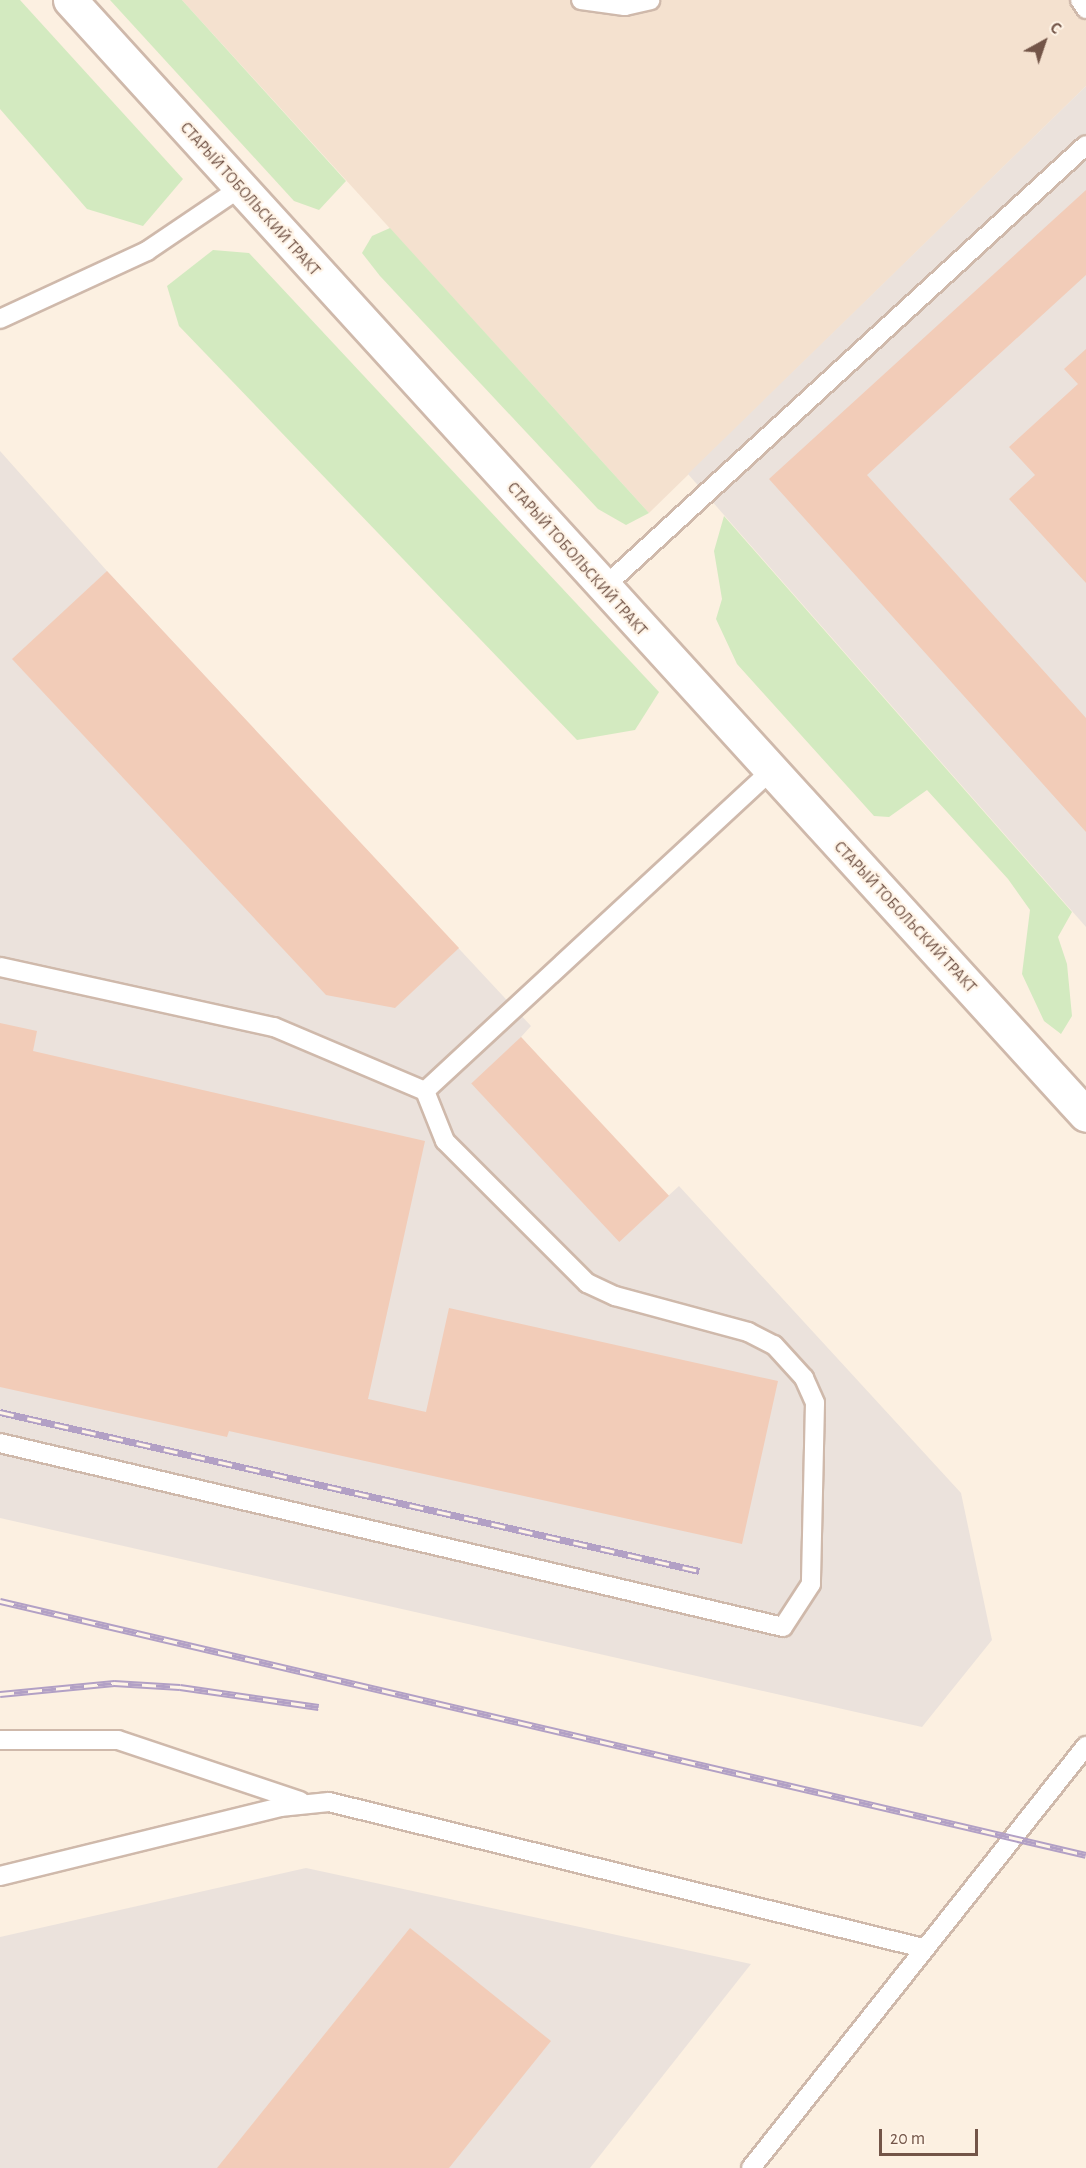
<!DOCTYPE html>
<meta charset="utf-8">
<style>
body{margin:0}
#map{position:relative;width:1086px;height:2168px;overflow:hidden;background:#fcf0e1;font-family:"Alegreya Sans",sans-serif}
div>[style]{position:absolute}
.residential>*{inset:0;background:#f4e1cf}
.industrial>*{inset:0;background:#ebe2dc}
.green>*{inset:0;background:#d3eac0}
.building>*{inset:0;background:#f2ccb8;transform-origin:0 0}
.roads{filter:drop-shadow(2px 0 #cfb9ab) drop-shadow(-2px 0 #cfb9ab) drop-shadow(0 2px #cfb9ab) drop-shadow(0 -2px #cfb9ab)}
.service>*{height:18px;margin:-9px;padding:0 9px;transform-origin:9px;border-radius:9px;background:#fff}
.tertiary>*{height:33px;margin:-16.5px;padding:0 16.5px;transform-origin:16.5px;border-radius:16.5px;background:#fff}
.rail>*{height:7px;margin-top:-3.5px;transform-origin:0;background:repeating-linear-gradient(90deg,#fff4e7 0 14px,#b2a0c5 0 28px);box-sizing:border-box;border-block:2px solid #b2a0c5}
span{translate:-50% -50%;white-space:nowrap;text-align:center;line-height:1.15;-webkit-text-stroke:4.5px #fff4e7;paint-order:stroke}
.street-label{font-size:16px;color:#735548}
.north{position:absolute;left:1014px;top:12px;width:60px;height:60px;-webkit-text-stroke:4px #fff4e7;paint-order:stroke;rotate:40deg;font-size:16px;font-weight:700;line-height:24px;text-align:center;color:#735548}
.north::after{content:'';display:block;margin:auto;width:21px;height:27px;background:#735548;clip-path:polygon(50% 0,100% 100%,50% 72%,0 100%)}
.scale{position:absolute;left:879px;top:2129px;width:99px;height:27px;box-sizing:border-box;border:3px solid #735548;border-top:0;padding-left:8px;font-size:18px;line-height:21px;white-space:nowrap;color:#735548;-webkit-text-stroke:4px #fff4e7;paint-order:stroke}
</style>
<div id="map">
<div class="residential">
<i style="clip-path:polygon(182px 0,1086px 0,1086px 86px,649px 513px)"></i>
</div>
<div class="industrial">
<i style="clip-path:polygon(1086px 86px,1086px 927px,688px 474px)"></i>
<i style="clip-path:polygon(0 451px,107px 571px,531px 1026px,521px 1037px,667px 1197px,679px 1186px,961px 1493px,992px 1640px,922px 1727px,0 1518px)"></i>
<i style="clip-path:polygon(306px 1868px,751px 1964px,590px 2168px,0 2168px,0 1937px)"></i>
</div>
<div class="green">
<i style="clip-path:polygon(0 0,20px 0,183px 179px,143px 226px,87px 209px,0 109px)"></i>
<i style="clip-path:polygon(110px 0,182px 0,346px 181px,319px 210px,294px 201px)"></i>
<i style="clip-path:polygon(390px 228px,649px 513px,626px 525px,598px 509px,380px 276px,362px 253px,372px 236px)"></i>
<i style="clip-path:polygon(213px 250px,249px 253px,659px 692px,635px 730px,577px 740px,179px 326px,167px 286px)"></i>
<i style="clip-path:polygon(724px 516px,1072px 912px,1058px 937px,1067px 964px,1072px 1016px,1061px 1034px,1044px 1021px,1022px 974px,1030px 910px,1008px 879px,927px 790px,889px 817px,874px 816px,737px 664px,716px 619px,722px 599px,714px 551px)"></i>
</div>
<div class="building">
<i style="clip-path:polygon(1086px 190px,1086px 275px,867px 475px,1086px 718px,1086px 832px,769px 479px)"></i>
<i style="clip-path:polygon(1086px 349px,1086px 583px,1009px 499px,1035px 475px,1009px 447px,1078px 384px,1064px 369px)"></i>
<i style="clip-path:polygon(107px 571px,459px 948px,395px 1008px,326px 995px,12px 659px)"></i>
<i style="clip-path:polygon(0 1023px,37px 1031px,33px 1051px,425px 1141px,368px 1399px,426px 1412px,449px 1308px,778px 1381px,742px 1544px,229px 1431px,227px 1437px,0 1387px)"></i>
<i style="left:521px;top:1037px;width:217px;height:68px;rotate:47deg"></i>
<i style="clip-path:polygon(410px 1928px,551px 2041px,449px 2168px,217px 2168px)"></i>
</div>
<div class="roads">
<div class="service">
<i style="left:581px;top:0;width:44px;rotate:7.8deg"></i>
<i style="left:625px;top:6px;width:26px;rotate:-13deg"></i>
<i style="left:1080px;top:0;width:11px;rotate:56deg"></i>
<i style="left:0;top:319px;width:162px;rotate:-24.8deg"></i>
<i style="left:147px;top:251px;width:112px;rotate:-34.1deg"></i>
<i style="left:603px;top:588px;width:655px;rotate:-42.53deg"></i>
<i style="left:0;top:967px;width:280px;rotate:12.4deg"></i>
<i style="left:274px;top:1027px;width:164px;rotate:23deg"></i>
<i style="left:425px;top:1091px;width:54px;rotate:68.2deg"></i>
<i style="left:445px;top:1141px;width:201px;rotate:45deg"></i>
<i style="left:587px;top:1283px;width:31px;rotate:25deg"></i>
<i style="left:615px;top:1296px;width:138px;rotate:15.1deg"></i>
<i style="left:748px;top:1332px;width:29px;rotate:27deg"></i>
<i style="left:774px;top:1345px;width:45px;rotate:47.7deg"></i>
<i style="left:804px;top:1378px;width:27px;rotate:66deg"></i>
<i style="left:815px;top:1403px;width:181px;rotate:91.3deg"></i>
<i style="left:811px;top:1584px;width:51px;rotate:123.1deg"></i>
<i style="left:783px;top:1627px;width:804px;rotate:-166.78deg"></i>
<i style="left:425px;top:1091px;width:471px;rotate:-42.8deg"></i>
<i style="left:0;top:1740px;width:118px"></i>
<i style="left:118px;top:1740px;width:192px;rotate:18.5deg"></i>
<i style="left:0;top:1876px;width:288px;rotate:-13.8deg"></i>
<i style="left:280px;top:1807px;width:49px;rotate:-5.8deg"></i>
<i style="left:329px;top:1802px;width:612px;rotate:13.81deg"></i>
<i style="left:751px;top:2168px;width:539px;rotate:-51.56deg"></i>
</div>
<div class="tertiary">
<i style="left:70px;top:0;width:1508px;rotate:47.66deg"></i>
</div>
</div>
<div class="rail">
<i style="left:0;top:1412px;width:717px;rotate:12.81deg"></i>
<i style="left:0;top:1601px;width:1115px;rotate:13.16deg"></i>
<i style="left:0;top:1694px;width:115px;rotate:-5.5deg"></i>
<i style="left:114px;top:1683px;width:66px;rotate:3.5deg"></i>
<i style="left:180px;top:1687px;width:140px;rotate:8.2deg"></i>
</div>
<div class="street-label">
<span style="left:250px;top:199px;rotate:48deg">СТАРЫЙ ТОБОЛЬСКИЙ ТРАКТ</span>
<span style="left:577px;top:559px;rotate:48deg">СТАРЫЙ ТОБОЛЬСКИЙ ТРАКТ</span>
<span style="left:905px;top:917px;rotate:47deg">СТАРЫЙ ТОБОЛЬСКИЙ ТРАКТ</span>
</div>
<div class="north">С</div>
<div class="scale">20 m</div>
</div>
